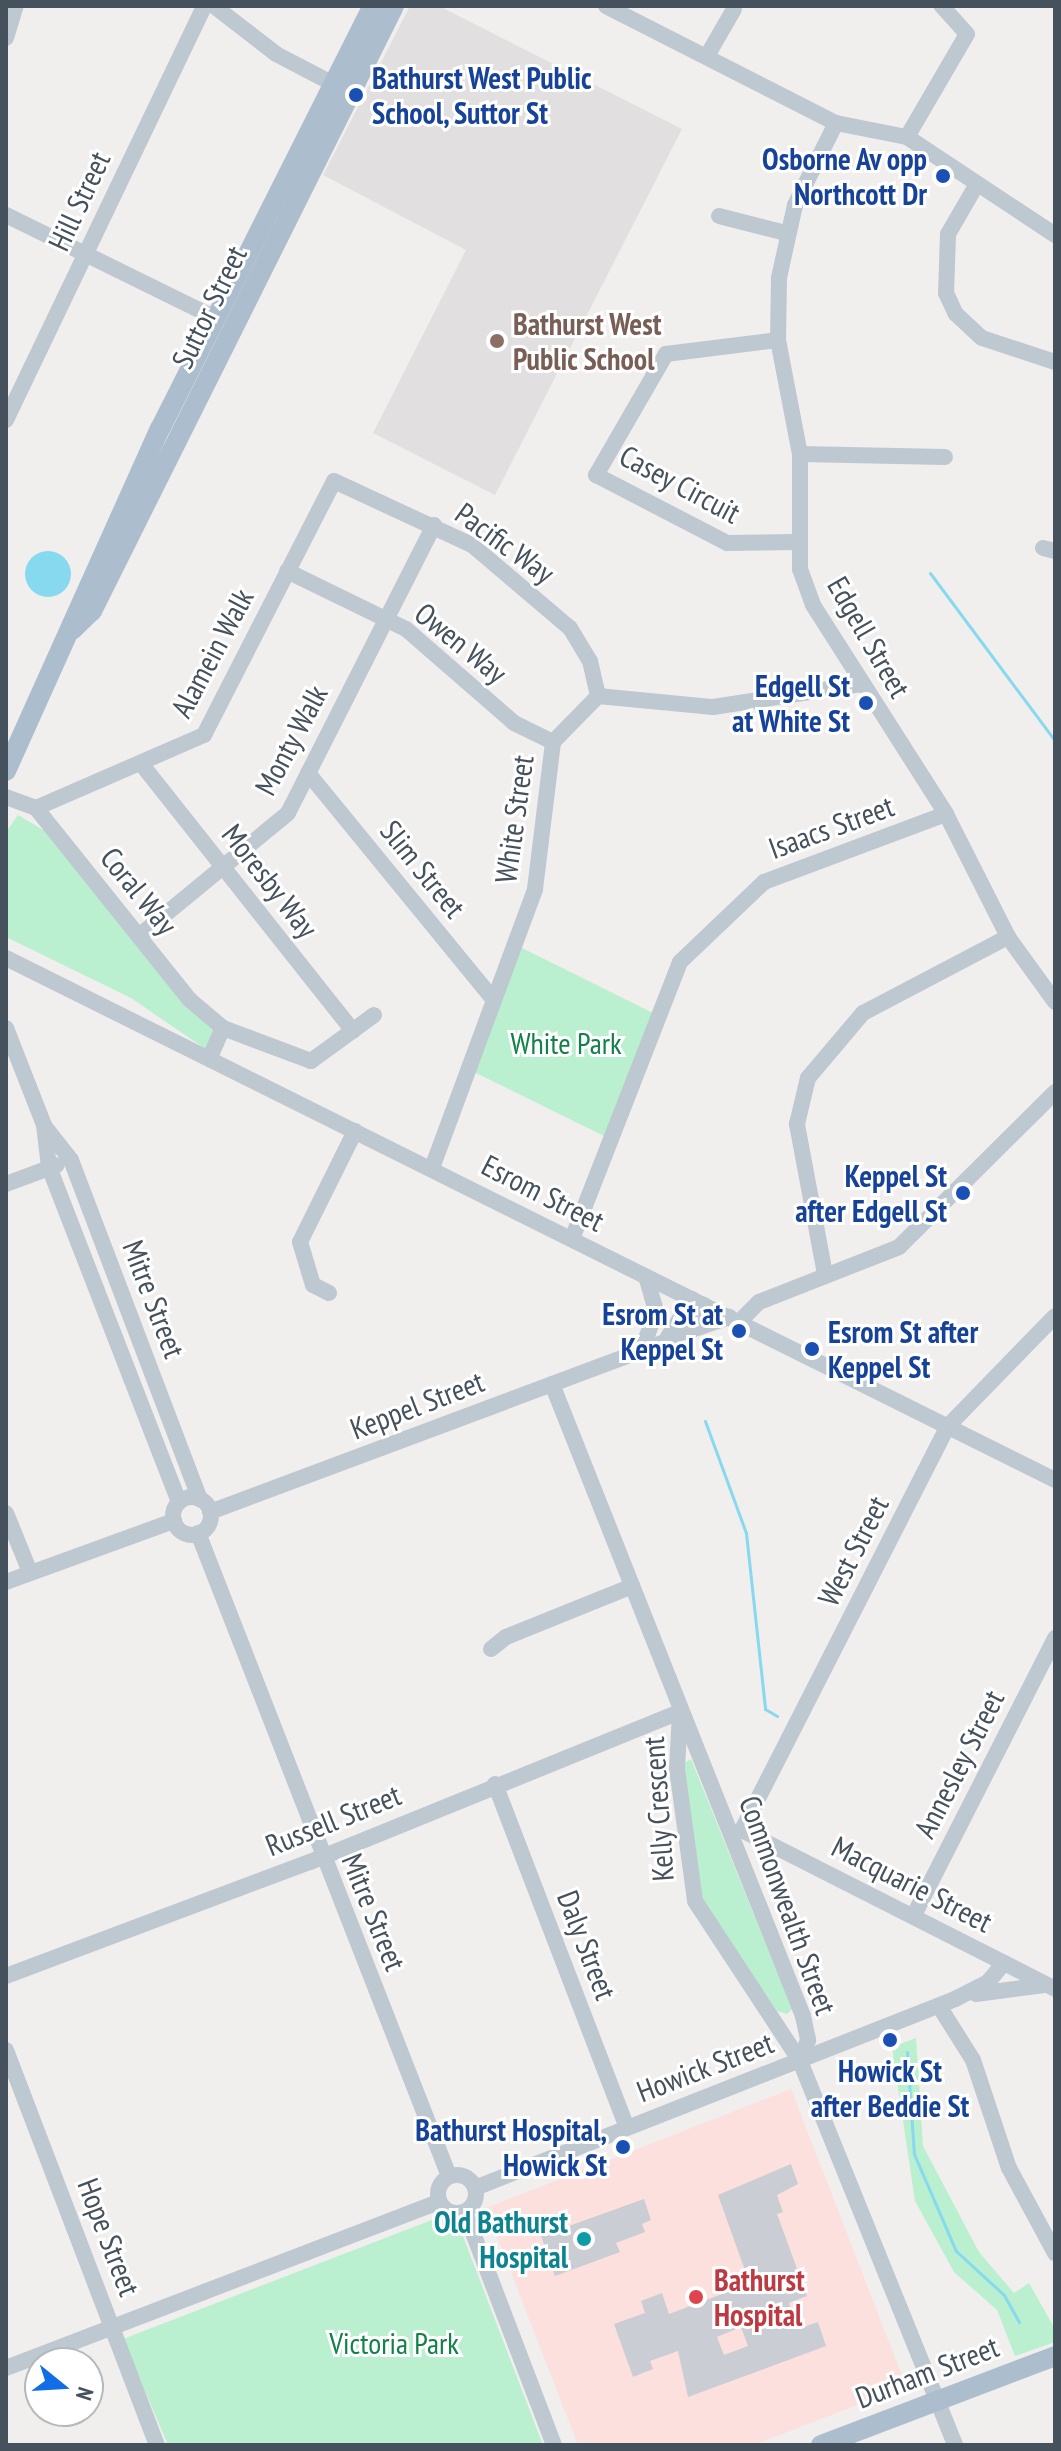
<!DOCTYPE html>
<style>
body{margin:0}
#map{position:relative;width:1061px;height:2451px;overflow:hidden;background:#f1eeee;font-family:"PT Sans Narrow",sans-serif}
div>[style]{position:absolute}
.education>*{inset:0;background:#e2dfe0}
.medical>*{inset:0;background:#fce0dd}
.green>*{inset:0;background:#baf0cf}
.water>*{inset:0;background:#86d9ef}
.round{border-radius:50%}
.stream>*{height:3px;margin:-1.5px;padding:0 1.5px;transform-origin:1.5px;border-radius:1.5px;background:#86d9ef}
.building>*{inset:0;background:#cacdd3}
.minor>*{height:16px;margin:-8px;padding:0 8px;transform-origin:8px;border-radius:8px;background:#bec8d1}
.minor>.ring{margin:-8px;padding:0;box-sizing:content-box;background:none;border:16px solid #bec8d1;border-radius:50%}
.major>*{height:20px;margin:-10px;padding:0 10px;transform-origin:10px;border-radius:10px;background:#acbdce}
.dots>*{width:22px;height:22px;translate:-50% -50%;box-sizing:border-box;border:4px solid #fff;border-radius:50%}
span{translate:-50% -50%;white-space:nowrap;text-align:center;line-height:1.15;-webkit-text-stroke:6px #fff;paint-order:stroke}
.transit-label{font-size:30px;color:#164399;font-weight:700}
.left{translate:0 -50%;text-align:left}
.right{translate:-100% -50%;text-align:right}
.street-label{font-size:30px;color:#45515c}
.education-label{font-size:30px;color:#785e54;font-weight:700}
.park-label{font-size:30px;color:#13814a}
.culture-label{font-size:30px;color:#0d838f;font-weight:700}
.health-label{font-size:30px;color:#be3a42;font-weight:700}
.frame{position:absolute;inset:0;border:8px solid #45515c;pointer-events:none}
.north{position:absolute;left:24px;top:2347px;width:80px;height:80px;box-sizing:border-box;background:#fff;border:2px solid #b5b9be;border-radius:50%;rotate:108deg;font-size:22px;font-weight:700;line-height:32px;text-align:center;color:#45515c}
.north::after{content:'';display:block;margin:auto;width:28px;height:36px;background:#126ee7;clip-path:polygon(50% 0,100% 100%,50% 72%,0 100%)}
</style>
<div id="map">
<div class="education">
<i style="clip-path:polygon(410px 6px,439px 6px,682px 129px,495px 495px,373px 433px,466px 250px,323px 175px)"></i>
</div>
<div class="medical">
<i style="clip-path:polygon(791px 2089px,906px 2386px,754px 2445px,578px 2445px,486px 2208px)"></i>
</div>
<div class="green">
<i style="clip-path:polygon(18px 815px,45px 831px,219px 1025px,207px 1050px,131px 998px,6px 937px,6px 832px)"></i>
<i style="clip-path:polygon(520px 947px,655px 1014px,606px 1137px,474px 1072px)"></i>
<i style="clip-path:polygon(691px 1759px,792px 2009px,787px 2014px,777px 2011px,700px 1901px,683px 1764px)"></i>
<i style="clip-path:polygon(916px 2038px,923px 2146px,979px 2252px,1014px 2293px,1029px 2283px,1055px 2329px,1055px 2342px,1015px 2356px,997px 2310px,954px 2272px,915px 2201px,892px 2047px)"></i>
<i style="clip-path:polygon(437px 2218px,451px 2220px,461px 2231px,543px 2445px,168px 2445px,123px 2339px)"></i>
</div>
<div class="water">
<i class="round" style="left:25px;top:551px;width:46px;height:46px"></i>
</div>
<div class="stream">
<i style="left:930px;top:573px;width:209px;rotate:53.3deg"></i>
<i style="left:705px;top:1421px;width:119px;rotate:69.9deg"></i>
<i style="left:746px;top:1533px;width:177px;rotate:83.8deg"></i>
<i style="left:765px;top:1709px;width:14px;rotate:30deg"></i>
<i style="left:907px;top:2052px;width:102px;rotate:86.1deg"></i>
<i style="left:914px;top:2154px;width:106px;rotate:66.6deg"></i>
<i style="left:956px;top:2251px;width:65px;rotate:42.5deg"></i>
<i style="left:1004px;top:2295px;width:31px;rotate:61deg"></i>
</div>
<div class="building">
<i style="clip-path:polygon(evenodd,791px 2164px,798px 2184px,777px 2195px,783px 2212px,777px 2214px,807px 2296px,789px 2303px,798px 2329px,818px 2322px,826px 2346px,688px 2397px,678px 2351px,650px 2361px,653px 2369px,633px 2377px,614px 2324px,645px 2313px,641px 2301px,662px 2293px,669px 2314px,722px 2294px,719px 2287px,747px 2276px,718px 2195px,791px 2164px,741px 2327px,748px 2346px,724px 2355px,717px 2337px,741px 2327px)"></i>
<i style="clip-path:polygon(644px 2199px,651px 2220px,642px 2224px,645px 2232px,616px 2243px,620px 2252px,555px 2276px,541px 2236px)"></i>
</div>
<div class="minor">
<i style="left:214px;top:6px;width:78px;rotate:37.7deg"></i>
<i style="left:276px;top:54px;width:76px;rotate:27.6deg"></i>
<i style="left:606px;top:6px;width:258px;rotate:27deg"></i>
<i style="left:836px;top:123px;width:72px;rotate:11.2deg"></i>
<i style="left:907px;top:137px;width:178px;rotate:33.5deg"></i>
<i style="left:6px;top:38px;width:34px;rotate:-73deg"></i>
<i style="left:707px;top:56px;width:54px;rotate:-60.1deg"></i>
<i style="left:836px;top:123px;width:92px;rotate:116.6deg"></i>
<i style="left:795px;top:205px;width:75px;rotate:102.4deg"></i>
<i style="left:779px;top:278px;width:62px;rotate:90.9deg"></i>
<i style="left:778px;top:340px;width:116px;rotate:79.1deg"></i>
<i style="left:800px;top:454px;width:115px;rotate:90deg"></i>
<i style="left:800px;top:569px;width:38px;rotate:70deg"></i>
<i style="left:813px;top:605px;width:248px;rotate:57.5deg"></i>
<i style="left:946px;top:814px;width:138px;rotate:63.2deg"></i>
<i style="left:1008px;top:937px;width:80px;rotate:54.1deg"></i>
<i style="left:907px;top:137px;width:119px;rotate:-59.8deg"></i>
<i style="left:967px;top:34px;width:38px;rotate:-132deg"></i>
<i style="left:977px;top:184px;width:58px;rotate:120.1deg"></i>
<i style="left:948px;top:234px;width:59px;rotate:91.9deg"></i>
<i style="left:946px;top:293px;width:23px;rotate:65deg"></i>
<i style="left:956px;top:314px;width:35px;rotate:43deg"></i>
<i style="left:982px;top:338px;width:77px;rotate:18.2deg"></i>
<i style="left:6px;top:215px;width:233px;rotate:26.2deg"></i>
<i style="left:719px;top:216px;width:69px;rotate:14.2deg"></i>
<i style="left:778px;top:340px;width:113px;rotate:172.9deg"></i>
<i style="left:666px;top:354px;width:140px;rotate:120deg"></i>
<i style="left:596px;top:475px;width:148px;rotate:27.4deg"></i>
<i style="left:727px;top:543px;width:69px;rotate:-0.8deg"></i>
<i style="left:6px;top:420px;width:459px;rotate:-64.4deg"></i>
<i style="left:800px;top:454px;width:145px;rotate:1.2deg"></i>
<i style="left:1043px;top:548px;width:12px;rotate:14deg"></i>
<i style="left:287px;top:571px;width:132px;rotate:26deg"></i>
<i style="left:406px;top:629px;width:143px;rotate:41deg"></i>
<i style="left:514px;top:723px;width:43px;rotate:26deg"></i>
<i style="left:143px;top:766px;width:338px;rotate:51.6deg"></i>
<i style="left:308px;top:773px;width:293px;rotate:50.7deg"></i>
<i style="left:6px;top:797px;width:32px;rotate:20deg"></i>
<i style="left:36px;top:808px;width:246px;rotate:51.3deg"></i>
<i style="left:190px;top:1000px;width:43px;rotate:40.3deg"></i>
<i style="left:223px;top:1028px;width:94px;rotate:20.6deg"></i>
<i style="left:311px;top:1061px;width:78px;rotate:-36.1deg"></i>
<i style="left:36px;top:808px;width:183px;rotate:-23.5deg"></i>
<i style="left:204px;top:735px;width:285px;rotate:-62.9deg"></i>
<i style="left:334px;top:481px;width:152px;rotate:24.9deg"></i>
<i style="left:472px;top:545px;width:128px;rotate:40.3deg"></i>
<i style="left:570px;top:628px;width:39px;rotate:59deg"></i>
<i style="left:590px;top:661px;width:36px;rotate:77deg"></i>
<i style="left:139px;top:936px;width:193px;rotate:-39.5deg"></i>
<i style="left:288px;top:813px;width:323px;rotate:-63.1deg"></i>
<i style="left:6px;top:958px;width:1172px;rotate:26.46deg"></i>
<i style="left:6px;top:1028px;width:104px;rotate:68.6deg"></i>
<i style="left:44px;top:1125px;width:42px;rotate:83.2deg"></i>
<i style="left:49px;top:1167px;width:359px;rotate:68.8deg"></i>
<i style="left:210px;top:1057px;width:32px;rotate:-66deg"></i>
<i style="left:45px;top:1127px;width:42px;rotate:51.8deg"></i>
<i style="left:71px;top:1160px;width:363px;rotate:69.2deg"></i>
<i style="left:432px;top:1168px;width:297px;rotate:-69.7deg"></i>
<i style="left:535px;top:889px;width:148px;rotate:-83deg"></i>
<i style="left:553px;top:742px;width:64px;rotate:-45.6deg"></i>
<i style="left:598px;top:696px;width:116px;rotate:5.5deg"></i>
<i style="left:713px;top:707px;width:151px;rotate:-8.8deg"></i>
<i style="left:6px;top:1184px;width:54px;rotate:-20.4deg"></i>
<i style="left:572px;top:1239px;width:297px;rotate:-68.7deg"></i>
<i style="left:680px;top:962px;width:116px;rotate:-43.6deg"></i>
<i style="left:764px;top:882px;width:194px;rotate:-20.5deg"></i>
<i style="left:825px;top:1274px;width:153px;rotate:-100.6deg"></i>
<i style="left:797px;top:1124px;width:47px;rotate:-76.6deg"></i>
<i style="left:808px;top:1078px;width:85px;rotate:-49.8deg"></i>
<i style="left:863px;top:1013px;width:164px;rotate:-27.7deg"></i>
<i style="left:329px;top:1293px;width:18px;rotate:-153deg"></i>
<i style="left:313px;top:1285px;width:45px;rotate:-106.8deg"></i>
<i style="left:300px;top:1242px;width:124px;rotate:-63.6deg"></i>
<i style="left:739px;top:1322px;width:28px;rotate:-45deg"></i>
<i style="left:759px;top:1302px;width:150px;rotate:-21.4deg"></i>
<i style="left:899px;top:1247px;width:220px;rotate:-44.8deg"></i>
<i style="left:686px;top:1332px;width:46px;rotate:-19.2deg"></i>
<i style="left:668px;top:1337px;width:45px;rotate:-56.7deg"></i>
<i style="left:643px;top:1347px;width:38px;rotate:-70deg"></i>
<i style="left:656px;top:1311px;width:35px;rotate:-106deg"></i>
<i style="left:552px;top:1384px;width:680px;rotate:68.34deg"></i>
<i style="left:803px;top:2016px;width:25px;rotate:78deg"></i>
<i style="left:808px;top:2040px;width:22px;rotate:111deg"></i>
<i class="ring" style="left:173px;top:1497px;width:22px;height:22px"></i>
<i style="left:210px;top:1512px;width:496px;rotate:-20.5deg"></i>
<i style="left:675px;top:1338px;width:44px;rotate:-48.7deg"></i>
<i style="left:6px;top:1513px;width:64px;rotate:67.9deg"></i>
<i style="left:198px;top:1533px;width:690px;rotate:68.68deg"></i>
<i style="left:6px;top:1582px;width:179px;rotate:-20deg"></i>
<i style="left:491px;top:1649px;width:19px;rotate:-39deg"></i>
<i style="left:506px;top:1637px;width:136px;rotate:-22deg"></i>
<i style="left:680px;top:1712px;width:57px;rotate:93deg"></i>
<i style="left:677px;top:1769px;width:133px;rotate:82.2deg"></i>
<i style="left:695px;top:1901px;width:191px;rotate:56.7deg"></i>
<i style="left:800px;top:2061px;width:414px;rotate:68deg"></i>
<i style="left:495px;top:1784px;width:366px;rotate:69deg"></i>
<i style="left:742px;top:1830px;width:351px;rotate:26.9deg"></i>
<i style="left:733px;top:1834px;width:10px;rotate:-24deg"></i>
<i style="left:742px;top:1830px;width:453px;rotate:-63deg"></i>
<i style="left:948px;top:1426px;width:153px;rotate:-45.8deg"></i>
<i style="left:914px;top:1915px;width:311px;rotate:-63deg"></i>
<i style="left:6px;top:1976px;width:325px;rotate:-20.6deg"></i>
<i style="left:310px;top:1862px;width:399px;rotate:-22.1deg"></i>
<i style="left:976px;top:1994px;width:69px;rotate:-7.5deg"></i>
<i style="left:939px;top:2006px;width:64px;rotate:57.8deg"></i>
<i style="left:973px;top:2060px;width:114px;rotate:71.6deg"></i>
<i style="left:1009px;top:2168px;width:97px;rotate:61.6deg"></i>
<i style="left:6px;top:2050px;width:423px;rotate:69.1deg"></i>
<i class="ring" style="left:438px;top:2175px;width:22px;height:22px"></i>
<i style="left:475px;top:2188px;width:516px;rotate:-21.49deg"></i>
<i style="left:955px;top:1999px;width:37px;rotate:-27deg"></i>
<i style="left:988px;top:1982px;width:25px;rotate:-50deg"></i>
<i style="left:465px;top:2212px;width:249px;rotate:69.1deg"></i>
<i style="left:6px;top:2368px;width:464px;rotate:-21deg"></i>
</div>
<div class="major">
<i style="left:72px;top:630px;width:28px;rotate:-44deg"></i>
<i style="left:92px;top:611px;width:676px;rotate:-63.47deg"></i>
<i style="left:6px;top:771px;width:375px;rotate:-65.8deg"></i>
<i style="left:160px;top:429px;width:474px;rotate:-63.3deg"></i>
<i style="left:821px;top:2445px;width:250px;rotate:-20.8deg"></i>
</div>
<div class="dots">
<i style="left:356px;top:95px;background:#1a4fb4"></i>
<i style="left:943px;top:176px;background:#1a4fb4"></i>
<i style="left:497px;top:341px;background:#8d6e63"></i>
<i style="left:866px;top:703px;background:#1a4fb4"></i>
<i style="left:963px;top:1193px;background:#1a4fb4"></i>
<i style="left:739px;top:1331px;background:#1a4fb4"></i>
<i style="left:812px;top:1349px;background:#1a4fb4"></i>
<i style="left:890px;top:2040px;background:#1a4fb4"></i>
<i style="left:623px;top:2147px;background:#1a4fb4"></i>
<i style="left:584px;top:2239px;background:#0f9aa8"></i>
<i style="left:696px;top:2297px;background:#e0444e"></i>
</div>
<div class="transit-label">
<span class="left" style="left:372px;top:95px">Bathurst West Public<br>School, Suttor St</span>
<span class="right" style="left:927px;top:176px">Osborne Av opp<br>Northcott Dr</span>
<span class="right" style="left:850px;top:703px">Edgell St<br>at White St</span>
<span class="right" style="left:947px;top:1193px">Keppel St<br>after Edgell St</span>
<span class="right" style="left:723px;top:1331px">Esrom St at<br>Keppel St</span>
<span class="left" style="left:828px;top:1349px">Esrom St after<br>Keppel St</span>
<span style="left:890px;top:2088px">Howick St<br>after Beddie St</span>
<span class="right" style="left:607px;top:2147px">Bathurst Hospital,<br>Howick St</span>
</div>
<div class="street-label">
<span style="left:79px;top:201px;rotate:-65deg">Hill Street</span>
<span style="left:209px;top:307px;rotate:-64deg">Suttor Street</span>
<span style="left:680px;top:484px;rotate:28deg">Casey Circuit</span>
<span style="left:505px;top:543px;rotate:36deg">Pacific Way</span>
<span style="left:869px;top:637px;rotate:60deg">Edgell Street</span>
<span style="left:461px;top:643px;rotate:39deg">Owen Way</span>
<span style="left:212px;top:653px;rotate:-62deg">Alamein Walk</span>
<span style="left:291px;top:740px;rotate:-62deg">Monty Walk</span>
<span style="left:514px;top:819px;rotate:-82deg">White Street</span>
<span style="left:831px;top:827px;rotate:-20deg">Isaacs Street</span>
<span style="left:423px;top:869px;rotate:51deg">Slim Street</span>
<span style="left:270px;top:881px;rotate:52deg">Moresby Way</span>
<span style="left:139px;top:891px;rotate:51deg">Coral Way</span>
<span style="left:543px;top:1193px;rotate:27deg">Esrom Street</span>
<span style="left:154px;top:1299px;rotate:69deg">Mitre Street</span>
<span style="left:417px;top:1405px;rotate:-21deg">Keppel Street</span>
<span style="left:853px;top:1551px;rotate:-63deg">West Street</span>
<span style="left:959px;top:1764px;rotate:-63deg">Annesley Street</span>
<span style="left:658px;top:1809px;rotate:-94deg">Kelly Crescent</span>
<span style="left:333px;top:1820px;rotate:-22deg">Russell Street</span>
<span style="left:912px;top:1884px;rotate:27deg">Macquarie Street</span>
<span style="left:788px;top:1905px;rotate:70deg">Commonwealth Street</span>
<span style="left:374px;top:1912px;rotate:68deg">Mitre Street</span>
<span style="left:587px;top:1945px;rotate:69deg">Daly Street</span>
<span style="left:705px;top:2067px;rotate:-21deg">Howick Street</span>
<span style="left:109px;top:2237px;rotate:69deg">Hope Street</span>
<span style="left:927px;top:2372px;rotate:-21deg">Durham Street</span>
</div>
<div class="education-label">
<span class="left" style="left:513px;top:341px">Bathurst West<br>Public School</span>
</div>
<div class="park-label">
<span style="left:566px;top:1043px">White Park</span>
<span style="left:394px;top:2343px">Victoria Park</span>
</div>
<div class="culture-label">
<span class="right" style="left:568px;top:2239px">Old Bathurst<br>Hospital</span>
</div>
<div class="health-label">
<span class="left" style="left:714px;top:2297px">Bathurst<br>Hospital</span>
</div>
<div class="frame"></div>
<div class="north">N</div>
</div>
